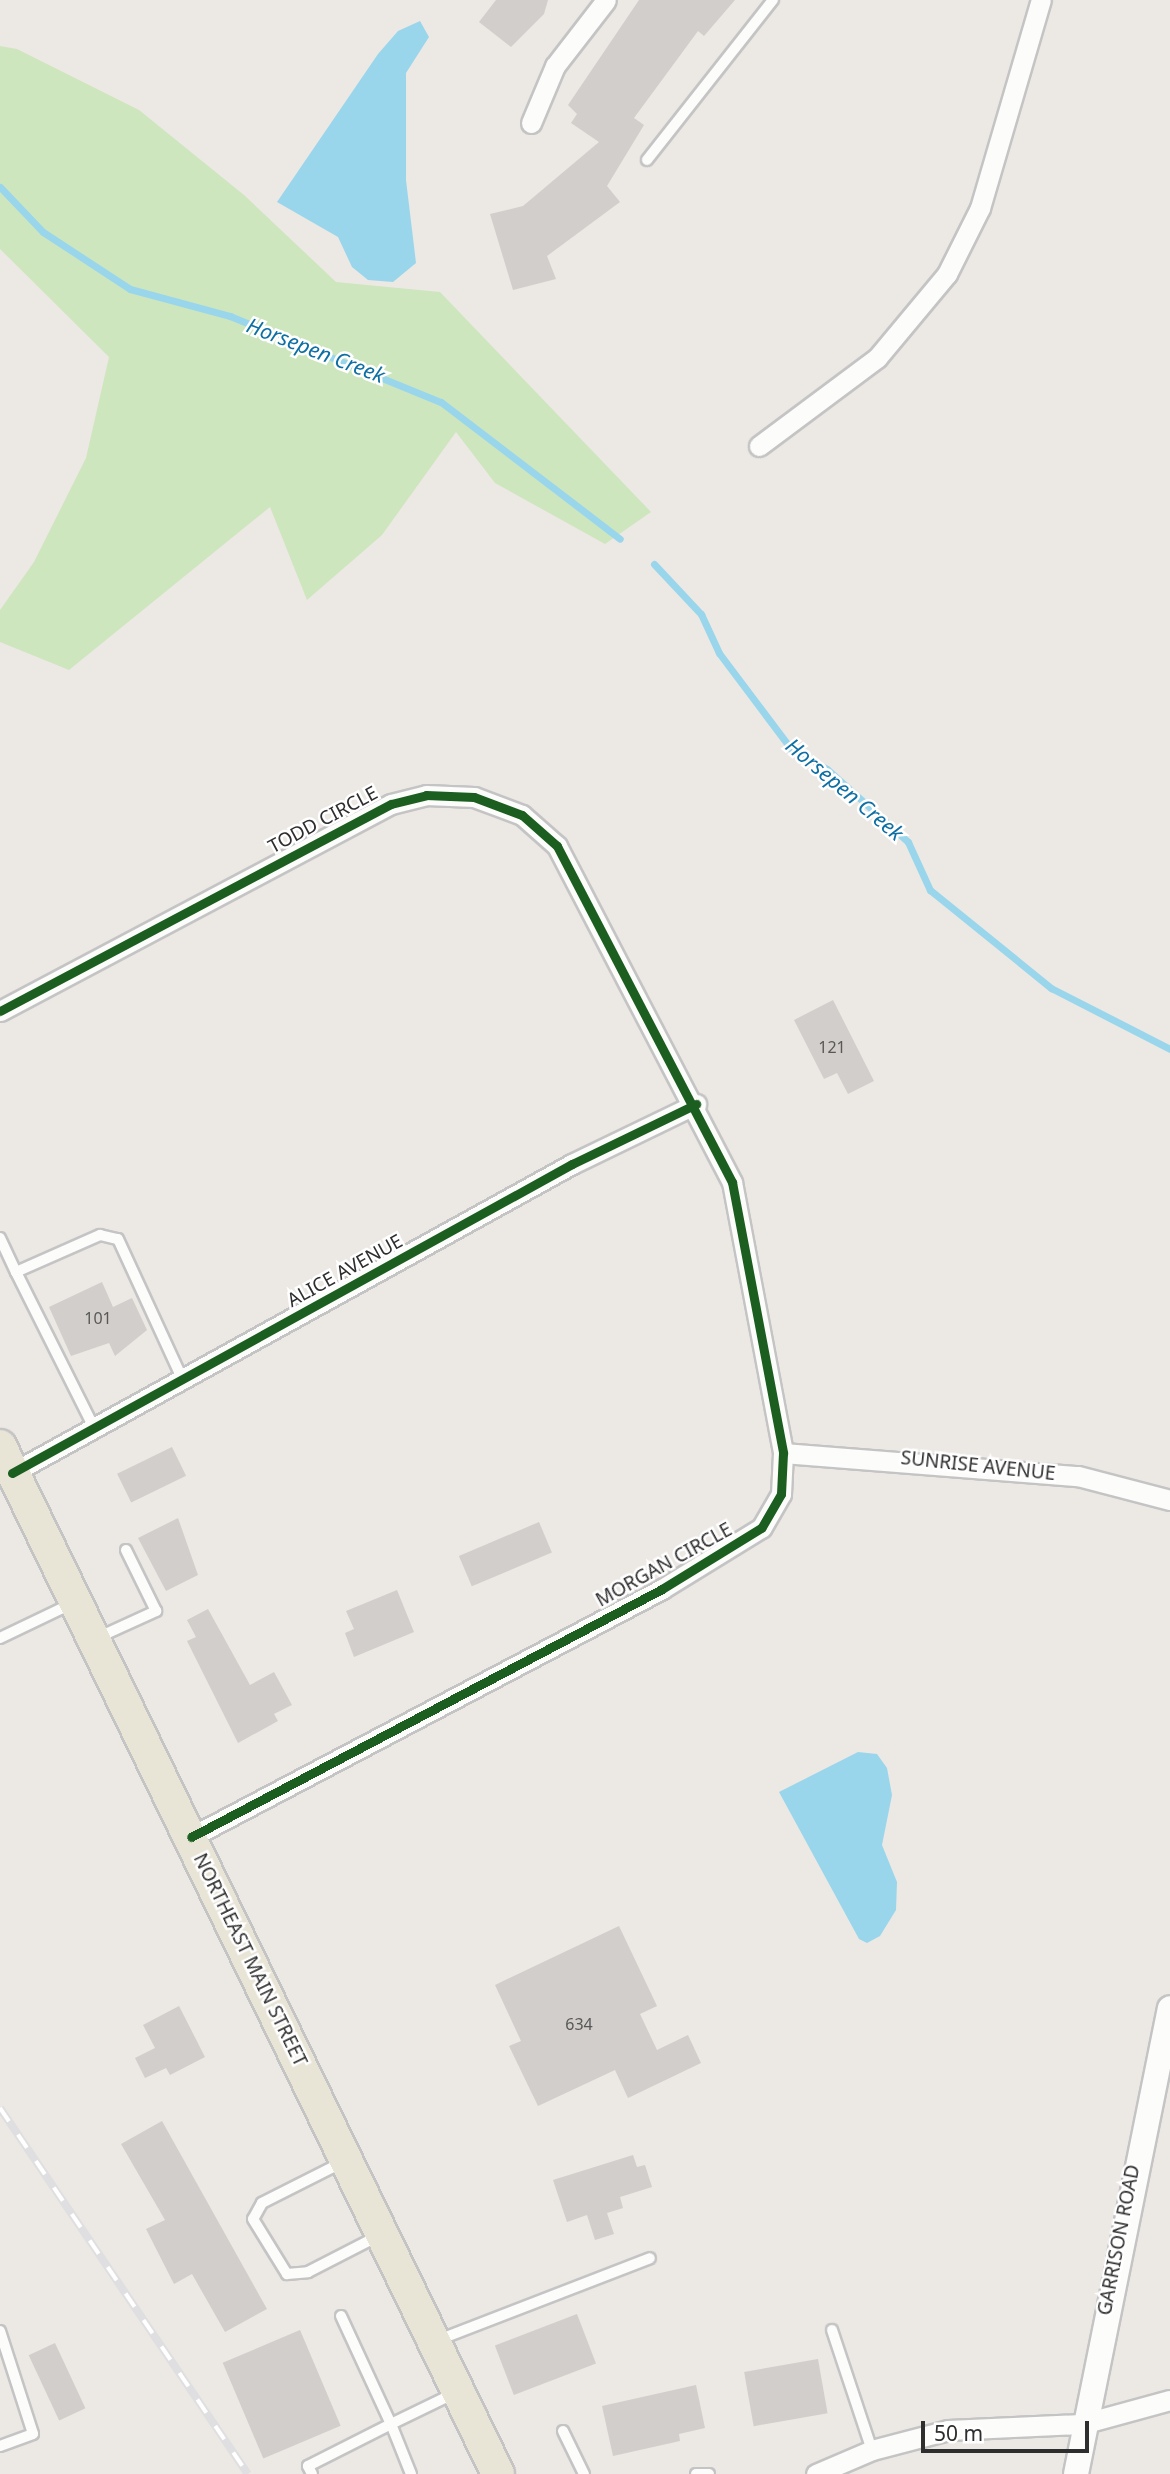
<!DOCTYPE html>
<style>
body{margin:0}
#map{position:relative;width:1170px;height:2474px;overflow:hidden;background:#ece8e4;font-family:"Noto Sans",sans-serif}
div>[style]{position:absolute}
.green>*{inset:0;background:#cee6be}
.water>*{inset:0;background:#99d6ec}
.stream>*{height:7px;margin:-3.5px;padding:0 3.5px;transform-origin:3.5px;border-radius:3.5px;background:#99d6ec}
.building>*{inset:0;background:#d1cecb;transform-origin:0 0}
.roads{filter:drop-shadow(2px 0 #c5c4c5) drop-shadow(-2px 0 #c5c4c5) drop-shadow(0 2px #c5c4c5) drop-shadow(0 -2px #c5c4c5)}
.service>*{height:10px;margin:-5px;padding:0 5px;transform-origin:5px;border-radius:5px;background:#fcfcfb}
.minor>*{height:19px;margin:-9.5px;padding:0 9.5px;transform-origin:9.5px;border-radius:9.5px;background:#fcfcfb}
.tertiary>*{height:24px;margin:-12px;padding:0 12px;transform-origin:12px;border-radius:12px;background:#fcfcfb}
.primary>*{height:32px;margin:-16px;padding:0 16px;transform-origin:16px;border-radius:16px;background:#e8e4d6}
.rail>*{height:8px;margin-top:-4px;transform-origin:0;background:repeating-linear-gradient(90deg,#fff 0 16px,#dfdfe1 0 32px);box-sizing:border-box;border-block:2px solid #dfdfe1}
.cycleway>*{height:9px;margin:-4.5px;padding:0 4.5px;transform-origin:4.5px;border-radius:4.5px;background:#1b5e20}
span{translate:-50% -50%;white-space:nowrap;text-align:center;line-height:1.15;-webkit-text-stroke:5px #fff;paint-order:stroke}
.number-label{font-size:16px;color:#585857}
.number-label span{-webkit-text-stroke-width:0}
.street-label{font-size:19px;color:#2e2e2e}
.water-label{font-size:21px;color:#0d6fa3;font-style:italic}
.scale{position:absolute;left:921px;top:2421px;width:168px;height:32px;box-sizing:border-box;border:4px solid #2e2e2e;border-top:0;padding-left:9px;font-size:21px;line-height:24px;white-space:nowrap;color:#2e2e2e;-webkit-text-stroke:5px #fff;paint-order:stroke}
</style>
<div id="map">
<div class="green">
<i style="clip-path:polygon(0 46px,17px 49px,139px 110px,244px 195px,336px 282px,440px 292px,651px 512px,605px 544px,495px 483px,456px 432px,382px 535px,307px 600px,270px 507px,69px 670px,0 642px,0 610px,34px 562px,86px 458px,109px 357px,0 249px)"></i>
</div>
<div class="water">
<i style="clip-path:polygon(420px 21px,429px 37px,406px 73px,406px 180px,416px 263px,393px 282px,368px 280px,352px 267px,338px 237px,277px 202px,378px 54px,398px 31px)"></i>
<i style="clip-path:polygon(858px 1752px,877px 1754px,887px 1768px,892px 1795px,882px 1845px,897px 1882px,896px 1910px,880px 1936px,867px 1943px,859px 1939px,779px 1792px)"></i>
</div>
<div class="stream">
<i style="left:0;top:187px;width:62px;rotate:46.3deg"></i>
<i style="left:43px;top:232px;width:104px;rotate:33.2deg"></i>
<i style="left:130px;top:289px;width:104px;rotate:15.1deg"></i>
<i style="left:230px;top:316px;width:228px;rotate:22.2deg"></i>
<i style="left:441px;top:402px;width:225px;rotate:37.4deg"></i>
<i style="left:654px;top:564px;width:69px;rotate:46.8deg"></i>
<i style="left:701px;top:614px;width:43px;rotate:65.2deg"></i>
<i style="left:719px;top:653px;width:120px;rotate:53.1deg"></i>
<i style="left:791px;top:749px;width:41px;rotate:29.1deg"></i>
<i style="left:827px;top:769px;width:109px;rotate:42deg"></i>
<i style="left:908px;top:842px;width:53px;rotate:65.4deg"></i>
<i style="left:930px;top:890px;width:156px;rotate:39deg"></i>
<i style="left:1051px;top:988px;width:134px;rotate:27.1deg"></i>
</div>
<div class="building">
<i style="clip-path:polygon(496px 0,548px 0,544px 14px,511px 47px,479px 22px)"></i>
<i style="clip-path:polygon(639px 0,735px 0,704px 36px,698px 31px,634px 118px,644px 125px,607px 186px,620px 202px,547px 256px,556px 279px,513px 290px,490px 214px,523px 206px,599px 142px,571px 123px,577px 114px,568px 105px)"></i>
<i style="clip-path:polygon(833px 1000px,874px 1081px,848px 1094px,837px 1073px,824px 1079px,794px 1020px)"></i>
<i style="clip-path:polygon(102px 1282px,113px 1307px,132px 1298px,147px 1330px,115px 1356px,109px 1343px,71px 1356px,49px 1307px)"></i>
<i style="left:172px;top:1447px;width:32px;height:61px;rotate:64deg"></i>
<i style="clip-path:polygon(178px 1518px,198px 1575px,166px 1591px,138px 1538px)"></i>
<i style="left:539px;top:1522px;width:33px;height:87px;rotate:67deg"></i>
<i style="clip-path:polygon(397px 1590px,414px 1632px,354px 1657px,345px 1633px,354px 1629px,346px 1611px)"></i>
<i style="clip-path:polygon(208px 1609px,250px 1685px,274px 1672px,292px 1705px,274px 1714px,278px 1721px,238px 1743px,187px 1641px,196px 1637px,187px 1620px)"></i>
<i style="clip-path:polygon(619px 1926px,657px 2006px,640px 2014px,657px 2050px,688px 2035px,701px 2063px,628px 2098px,615px 2070px,538px 2106px,509px 2046px,521px 2041px,495px 1985px)"></i>
<i style="clip-path:polygon(179px 2006px,205px 2057px,170px 2075px,166px 2068px,145px 2078px,135px 2058px,155px 2048px,143px 2025px)"></i>
<i style="clip-path:polygon(162px 2121px,267px 2309px,225px 2332px,192px 2274px,174px 2284px,146px 2229px,165px 2220px,121px 2144px)"></i>
<i style="clip-path:polygon(633px 2155px,637px 2167px,645px 2165px,652px 2187px,620px 2197px,623px 2208px,607px 2213px,614px 2234px,595px 2240px,587px 2215px,567px 2222px,553px 2180px)"></i>
<i style="left:577px;top:2314px;width:53px;height:88px;rotate:69deg"></i>
<i style="left:300px;top:2330px;width:104px;height:84px;rotate:67deg"></i>
<i style="left:55px;top:2343px;width:72px;height:29px;rotate:65deg"></i>
<i style="left:818px;top:2359px;width:55px;height:75px;rotate:80deg"></i>
<i style="clip-path:polygon(696px 2385px,705px 2428px,679px 2434px,680px 2441px,613px 2456px,602px 2406px)"></i>
</div>
<div class="roads">
<div class="service">
<i style="left:647px;top:160px;width:204px;rotate:-51.8deg"></i>
<i style="left:0;top:1238px;width:38px;rotate:65deg"></i>
<i style="left:16px;top:1272px;width:92px;rotate:-23.8deg"></i>
<i style="left:100px;top:1235px;width:18px;rotate:13deg"></i>
<i style="left:118px;top:1239px;width:155px;rotate:65.3deg"></i>
<i style="left:16px;top:1272px;width:174px;rotate:63.4deg"></i>
<i style="left:99px;top:1637px;width:63px;rotate:-24.5deg"></i>
<i style="left:156px;top:1611px;width:68px;rotate:-116.2deg"></i>
<i style="left:0;top:1638px;width:81px;rotate:-25.6deg"></i>
<i style="left:343px;top:2162px;width:91px;rotate:153.2deg"></i>
<i style="left:262px;top:2203px;width:18px;rotate:119deg"></i>
<i style="left:253px;top:2219px;width:65px;rotate:58.3deg"></i>
<i style="left:287px;top:2274px;width:21px;rotate:-5deg"></i>
<i style="left:308px;top:2272px;width:81px;rotate:-27.2deg"></i>
<i style="left:341px;top:2316px;width:119px;rotate:65.2deg"></i>
<i style="left:391px;top:2424px;width:71px;rotate:-25.8deg"></i>
<i style="left:832px;top:2330px;width:126px;rotate:71.6deg"></i>
<i style="left:0;top:2331px;width:108px;rotate:72.2deg"></i>
<i style="left:33px;top:2434px;width:35px;rotate:160deg"></i>
<i style="left:438px;top:2340px;width:227px;rotate:-21.1deg"></i>
<i style="left:563px;top:2431px;width:48px;rotate:64deg"></i>
<i style="left:312px;top:2474px;width:9px;rotate:-117deg"></i>
<i style="left:308px;top:2466px;width:93px;rotate:-26.8deg"></i>
<i style="left:391px;top:2424px;width:54px;rotate:68.2deg"></i>
<i style="left:696px;top:2474px;width:13px"></i>
</div>
<div class="minor">
<i style="left:531px;top:123px;width:62px;rotate:-67.2deg"></i>
<i style="left:555px;top:66px;width:83px;rotate:-52.3deg"></i>
<i style="left:759px;top:446px;width:147px;rotate:-36.7deg"></i>
<i style="left:877px;top:358px;width:109px;rotate:-50.2deg"></i>
<i style="left:947px;top:274px;width:74px;rotate:-63.4deg"></i>
<i style="left:980px;top:208px;width:217px;rotate:-73.7deg"></i>
<i style="left:0;top:1011px;width:442px;rotate:-27.9deg"></i>
<i style="left:391px;top:804px;width:36px;rotate:-14deg"></i>
<i style="left:426px;top:795px;width:48px;rotate:2.4deg"></i>
<i style="left:474px;top:797px;width:51px;rotate:20.6deg"></i>
<i style="left:522px;top:815px;width:47px;rotate:41.5deg"></i>
<i style="left:557px;top:846px;width:379px;rotate:62.5deg"></i>
<i style="left:732px;top:1182px;width:276px;rotate:79.3deg"></i>
<i style="left:783px;top:1453px;width:41px;rotate:92.8deg"></i>
<i style="left:781px;top:1494px;width:39px;rotate:120deg"></i>
<i style="left:761px;top:1528px;width:116px;rotate:148.4deg"></i>
<i style="left:662px;top:1589px;width:532px;rotate:152.23deg"></i>
<i style="left:783px;top:1453px;width:296px;rotate:4.5deg"></i>
<i style="left:1078px;top:1476px;width:95px;rotate:14.6deg"></i>
<i style="left:12px;top:1473px;width:640px;rotate:-28.89deg"></i>
<i style="left:572px;top:1164px;width:138px;rotate:-25.8deg"></i>
<i style="left:816px;top:2474px;width:61px;rotate:-23.2deg"></i>
<i style="left:872px;top:2450px;width:79px;rotate:-14.7deg"></i>
<i style="left:948px;top:2430px;width:134px;rotate:-2.6deg"></i>
<i style="left:1082px;top:2424px;width:91px;rotate:-15.3deg"></i>
</div>
<div class="tertiary">
<i style="left:1076px;top:2474px;width:475px;rotate:-78.6deg"></i>
</div>
<div class="primary">
<i style="left:0;top:1446px;width:1142px;rotate:64.15deg"></i>
</div>
</div>
<div class="rail">
<i style="left:0;top:2108px;width:442px;rotate:55.9deg"></i>
</div>
<div class="cycleway">
<i style="left:0;top:1011px;width:442px;rotate:-27.9deg"></i>
<i style="left:391px;top:804px;width:36px;rotate:-14deg"></i>
<i style="left:426px;top:795px;width:48px;rotate:2.4deg"></i>
<i style="left:474px;top:797px;width:51px;rotate:20.6deg"></i>
<i style="left:522px;top:815px;width:47px;rotate:41.5deg"></i>
<i style="left:557px;top:846px;width:379px;rotate:62.5deg"></i>
<i style="left:732px;top:1182px;width:276px;rotate:79.3deg"></i>
<i style="left:783px;top:1453px;width:41px;rotate:92.8deg"></i>
<i style="left:781px;top:1494px;width:39px;rotate:120deg"></i>
<i style="left:761px;top:1528px;width:116px;rotate:148.4deg"></i>
<i style="left:662px;top:1589px;width:532px;rotate:152.23deg"></i>
<i style="left:12px;top:1473px;width:640px;rotate:-28.89deg"></i>
<i style="left:572px;top:1164px;width:138px;rotate:-25.8deg"></i>
</div>
<div class="number-label">
<span style="left:832px;top:1047px">121</span>
<span style="left:98px;top:1318px">101</span>
<span style="left:579px;top:2024px">634</span>
</div>
<div class="street-label">
<span style="left:323px;top:820px;rotate:-28deg">TODD CIRCLE</span>
<span style="left:345px;top:1271px;rotate:-29deg">ALICE AVENUE</span>
<span style="left:978px;top:1466px;rotate:6deg">SUNRISE AVENUE</span>
<span style="left:664px;top:1565px;rotate:-29deg">MORGAN CIRCLE</span>
<span style="left:250px;top:1960px;rotate:64deg">NORTHEAST MAIN STREET</span>
<span style="left:1119px;top:2240px;rotate:-79deg">GARRISON ROAD</span>
</div>
<div class="water-label">
<span style="left:316px;top:350px;rotate:21deg">Horsepen Creek</span>
<span style="left:845px;top:789px;rotate:40deg">Horsepen Creek</span>
</div>
<div class="scale">50 m</div>
</div>
